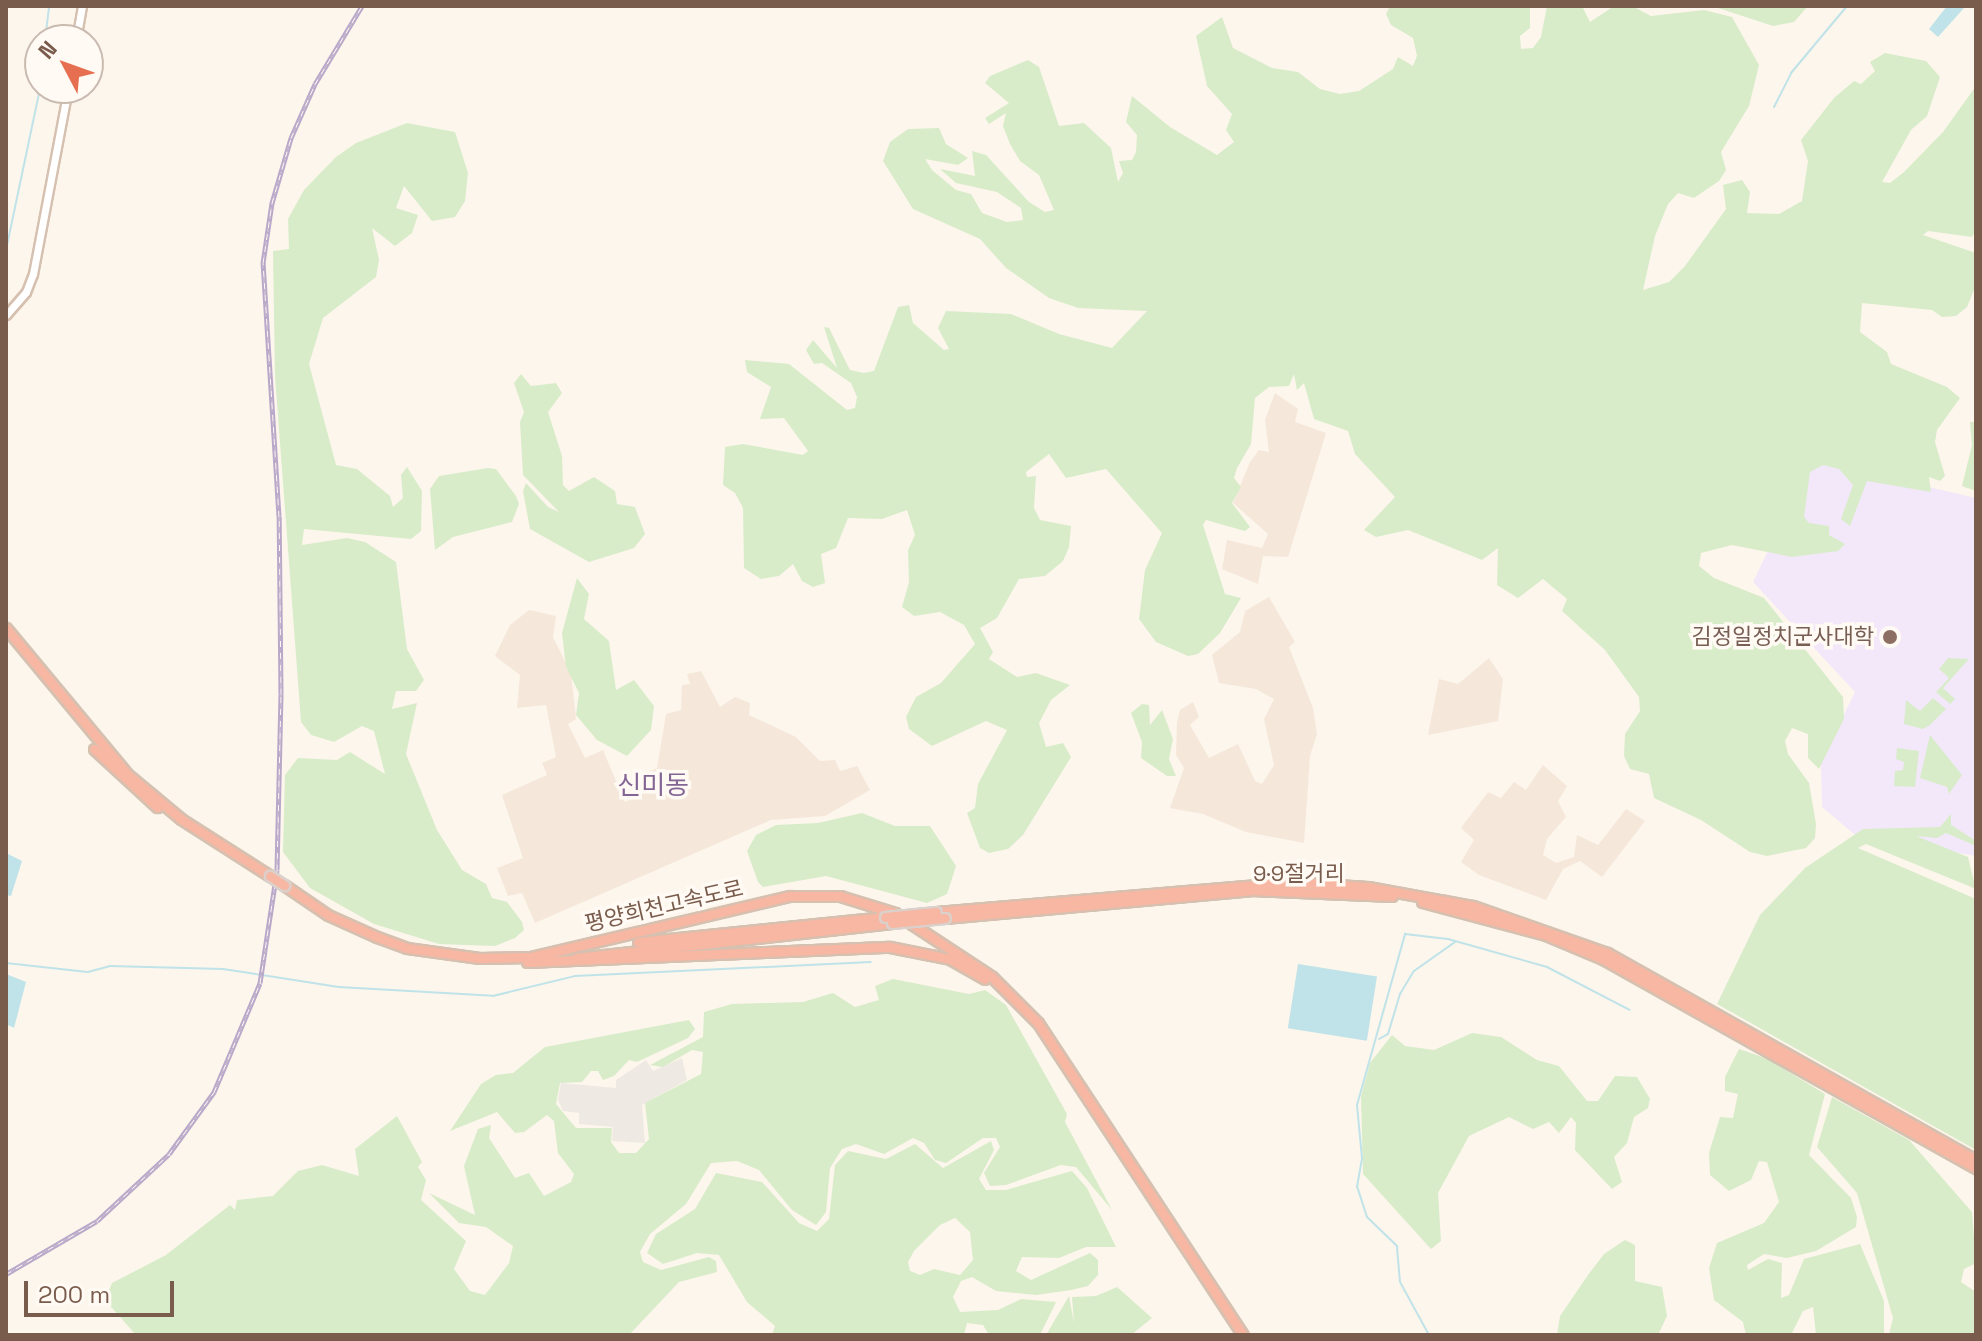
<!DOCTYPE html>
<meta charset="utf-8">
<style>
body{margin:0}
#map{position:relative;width:1982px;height:1341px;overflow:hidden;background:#fdf6ec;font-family:"Space Grotesk","Noto Sans KR",sans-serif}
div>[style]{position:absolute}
.residential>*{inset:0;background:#f5e8da}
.industrial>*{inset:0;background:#efe9e4}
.education>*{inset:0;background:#f3e8fa}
.green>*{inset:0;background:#d8ecc9}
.water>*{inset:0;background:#bfe3e8;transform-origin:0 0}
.stream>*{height:2px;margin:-1px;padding:0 1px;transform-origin:1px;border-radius:1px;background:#bfe3e8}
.roads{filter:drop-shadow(2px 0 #d6c0b0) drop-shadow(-2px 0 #d6c0b0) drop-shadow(0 2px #d6c0b0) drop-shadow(0 -2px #d6c0b0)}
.secondary>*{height:7px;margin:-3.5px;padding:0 3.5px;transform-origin:3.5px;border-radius:3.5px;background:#fff}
.highway>*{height:9px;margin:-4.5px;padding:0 4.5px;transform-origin:4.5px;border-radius:4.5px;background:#f7b7a3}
.rail>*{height:5px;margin-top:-2.5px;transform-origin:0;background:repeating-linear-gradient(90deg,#fffaf3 0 6px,#b9a8c9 0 12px);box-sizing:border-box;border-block:2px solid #b9a8c9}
.bridges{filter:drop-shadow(2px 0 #dad1cd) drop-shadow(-2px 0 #dad1cd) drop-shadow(0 2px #dad1cd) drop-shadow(0 -2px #dad1cd)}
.highway-bridge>*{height:9px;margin:-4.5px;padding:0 4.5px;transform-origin:4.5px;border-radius:4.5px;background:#f7b7a3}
.dots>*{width:22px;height:22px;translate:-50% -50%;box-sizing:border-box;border:4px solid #fffaf3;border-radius:50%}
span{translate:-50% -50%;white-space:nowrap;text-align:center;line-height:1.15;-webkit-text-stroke:7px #fffaf3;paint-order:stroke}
.education-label{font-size:22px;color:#785e54}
.right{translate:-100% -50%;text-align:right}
.street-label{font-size:22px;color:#7a5c4d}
.quarter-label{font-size:26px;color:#846695}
.frame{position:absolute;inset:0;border:8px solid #7a5c4d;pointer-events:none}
.north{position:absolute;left:24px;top:24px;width:80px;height:80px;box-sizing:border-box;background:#fffaf3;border:2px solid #cabbb1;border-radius:50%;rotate:311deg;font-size:22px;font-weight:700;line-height:32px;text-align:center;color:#7a5c4d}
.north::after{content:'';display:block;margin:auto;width:28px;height:36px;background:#e76f51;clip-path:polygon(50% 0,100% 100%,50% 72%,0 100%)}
.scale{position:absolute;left:24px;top:1281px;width:150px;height:36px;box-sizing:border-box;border:4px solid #7a5c4d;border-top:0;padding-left:10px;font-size:24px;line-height:28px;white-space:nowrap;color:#7a5c4d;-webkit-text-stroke:6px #fffaf3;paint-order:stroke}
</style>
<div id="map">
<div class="residential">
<i style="clip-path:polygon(1275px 393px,1298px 409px,1295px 422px,1326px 433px,1288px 557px,1263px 556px,1258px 584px,1222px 569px,1227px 540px,1262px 548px,1268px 534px,1233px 503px,1250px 462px,1259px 450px,1269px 452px,1265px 420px)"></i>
<i style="clip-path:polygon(1269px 597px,1295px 642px,1289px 647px,1313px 708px,1317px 734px,1310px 756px,1304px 843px,1246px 832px,1203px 814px,1170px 808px,1184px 768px,1176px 755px,1177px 722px,1180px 710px,1193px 702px,1199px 717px,1190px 725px,1209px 758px,1238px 744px,1255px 781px,1262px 784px,1274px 765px,1264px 719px,1274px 699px,1256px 689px,1219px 683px,1212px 655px,1240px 632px,1245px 611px)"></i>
<i style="clip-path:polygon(529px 610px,556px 616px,553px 637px,571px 673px,576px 719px,568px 724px,585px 758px,603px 750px,625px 802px,640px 796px,634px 779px,657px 768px,666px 714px,681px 710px,682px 685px,690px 684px,687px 674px,701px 671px,720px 707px,735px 697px,750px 703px,749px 715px,796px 737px,820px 761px,835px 760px,840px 771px,857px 766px,870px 790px,825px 816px,771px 820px,535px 923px,522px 893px,508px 896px,497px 868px,523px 858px,502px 795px,547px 775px,542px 763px,556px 757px,546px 705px,517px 708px,520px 675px,495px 656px,510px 625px)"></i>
<i style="clip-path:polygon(1489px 658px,1503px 679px,1498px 721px,1428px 735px,1439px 679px,1458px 684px)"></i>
<i style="clip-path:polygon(1543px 765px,1567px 786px,1558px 801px,1566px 817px,1547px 839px,1543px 855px,1556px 863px,1574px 857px,1577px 835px,1598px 845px,1626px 809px,1645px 821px,1602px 877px,1580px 861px,1563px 869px,1546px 900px,1479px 875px,1461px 862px,1474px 840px,1461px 828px,1488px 792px,1501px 798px,1514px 782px,1526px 790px)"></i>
</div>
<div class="industrial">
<i style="clip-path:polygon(682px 1058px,687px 1080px,642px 1105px,645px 1143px,612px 1141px,613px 1127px,579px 1124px,579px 1113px,563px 1111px,558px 1100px,561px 1083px,616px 1088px,616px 1080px,646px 1060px,653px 1071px)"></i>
</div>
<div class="education">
<i style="clip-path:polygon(1812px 460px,1976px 498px,1976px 856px,1855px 835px,1822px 807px,1821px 761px,1855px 692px,1753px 582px)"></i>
</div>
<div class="green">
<i style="clip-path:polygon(1390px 6px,1530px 6px,1530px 28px,1520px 36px,1521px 49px,1533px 48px,1541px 37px,1547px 6px,1582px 6px,1590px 22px,1614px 6px,1632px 6px,1651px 16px,1704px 10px,1732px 17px,1759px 65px,1749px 106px,1721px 152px,1726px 170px,1719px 181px,1694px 198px,1678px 193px,1668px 204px,1655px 236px,1643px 290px,1669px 282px,1685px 266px,1726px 209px,1723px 185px,1742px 180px,1750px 192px,1747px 213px,1779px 214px,1802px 201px,1808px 161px,1801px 140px,1834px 98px,1854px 81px,1861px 84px,1875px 71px,1870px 62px,1885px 53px,1926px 61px,1940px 77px,1927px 116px,1911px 130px,1882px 182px,1890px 183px,1904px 172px,1943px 132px,1976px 86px,1976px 230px,1972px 237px,1928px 231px,1923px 235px,1976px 253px,1976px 285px,1967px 307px,1956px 316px,1942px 317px,1932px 310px,1862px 303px,1860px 332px,1887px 352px,1891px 364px,1947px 387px,1960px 398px,1937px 430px,1935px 442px,1945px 476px,1940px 481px,1929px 477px,1931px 492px,1867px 481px,1850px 526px,1841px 519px,1853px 485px,1839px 469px,1823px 465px,1810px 472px,1804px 517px,1809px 523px,1829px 526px,1829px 535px,1845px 544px,1838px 551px,1792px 557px,1732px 545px,1701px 553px,1699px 566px,1714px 578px,1764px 598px,1843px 697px,1844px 719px,1819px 769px,1808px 758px,1808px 734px,1792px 728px,1785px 741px,1788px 754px,1809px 783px,1816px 824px,1815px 838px,1806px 848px,1767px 856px,1750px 852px,1701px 820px,1654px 798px,1649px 774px,1630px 769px,1624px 756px,1625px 734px,1640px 711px,1639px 697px,1605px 650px,1562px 611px,1567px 599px,1543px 579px,1518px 598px,1497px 585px,1498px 548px,1482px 560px,1408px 530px,1376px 537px,1364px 530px,1395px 497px,1355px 454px,1348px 431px,1314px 419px,1304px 383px,1297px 390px,1294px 374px,1289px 386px,1269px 387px,1255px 398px,1251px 444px,1237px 468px,1234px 478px,1241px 487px,1232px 503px,1250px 527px,1245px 531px,1206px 520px,1203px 525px,1225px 594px,1241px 598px,1220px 633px,1198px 654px,1188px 656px,1156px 642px,1139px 619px,1145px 570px,1162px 533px,1106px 469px,1066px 478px,1049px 454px,1026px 472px,1027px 477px,1036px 476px,1034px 508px,1040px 520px,1071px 526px,1069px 547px,1063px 561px,1045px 576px,1019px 579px,997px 618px,980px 628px,993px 652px,989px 659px,1017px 677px,1036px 673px,1070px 685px,1051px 700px,1039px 723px,1046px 747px,1063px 743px,1071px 757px,1023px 835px,1008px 849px,989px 853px,980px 848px,967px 813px,975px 808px,978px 784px,1007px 730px,986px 721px,932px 746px,909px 729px,906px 717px,916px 697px,941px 683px,975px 644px,964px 625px,940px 612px,914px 616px,902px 607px,909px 582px,908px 550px,915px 535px,907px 510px,882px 519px,848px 518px,836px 548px,821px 554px,825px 583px,813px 587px,802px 581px,793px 564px,779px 576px,761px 579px,744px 568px,743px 508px,735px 493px,723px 485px,725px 447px,743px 444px,803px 455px,808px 451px,784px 418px,760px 419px,771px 387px,747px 372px,745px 360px,789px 364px,847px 410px,855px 408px,857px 397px,851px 383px,822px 363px,814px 364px,806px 350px,813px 340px,837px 368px,824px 327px,829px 328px,850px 370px,864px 373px,874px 371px,898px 307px,909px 305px,913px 323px,944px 350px,949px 349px,938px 328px,946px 311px,1011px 314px,1059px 334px,1112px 348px,1147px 311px,1078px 308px,1049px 298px,1006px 268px,980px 239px,913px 209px,883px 161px,890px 142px,908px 129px,939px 128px,946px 144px,968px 158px,958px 165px,925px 159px,932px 170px,956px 190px,971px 194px,982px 213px,1007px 222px,1023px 220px,1021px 208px,997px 192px,956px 183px,940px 169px,975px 176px,972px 151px,986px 155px,1029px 202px,1045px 212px,1054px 210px,1039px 175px,1020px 161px,1010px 144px,1003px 126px,1006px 113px,989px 124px,985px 118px,1009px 103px,985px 83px,990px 76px,1028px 60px,1039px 67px,1059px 126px,1084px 123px,1098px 136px,1111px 148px,1118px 182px,1123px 173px,1119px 161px,1132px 160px,1136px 152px,1137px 135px,1126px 122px,1132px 96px,1170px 127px,1217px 155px,1234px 142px,1226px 130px,1232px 114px,1207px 86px,1196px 36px,1222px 17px,1233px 48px,1272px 68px,1298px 72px,1320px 89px,1340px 94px,1359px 91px,1393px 69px,1398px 57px,1413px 66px,1417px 56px,1413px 38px,1391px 25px,1386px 14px)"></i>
<i style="clip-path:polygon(1712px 6px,1808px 6px,1794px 22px,1773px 26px)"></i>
<i style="clip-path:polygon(407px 123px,455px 132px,468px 173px,465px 201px,455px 217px,432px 221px,404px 186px,396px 208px,418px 215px,412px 233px,395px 246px,372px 228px,379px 260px,376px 277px,323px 318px,309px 364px,336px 465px,357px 469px,390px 496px,393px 507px,403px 498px,401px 475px,407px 467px,422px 491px,421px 531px,411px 539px,304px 529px,302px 545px,347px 538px,365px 542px,396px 562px,407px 649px,424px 680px,416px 691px,396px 691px,392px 709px,417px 703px,406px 754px,437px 830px,462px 870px,486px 884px,492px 898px,507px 902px,522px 922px,524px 930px,515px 938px,495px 946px,439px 944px,374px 924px,310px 888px,283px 852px,285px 775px,298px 758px,337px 760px,350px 752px,385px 774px,374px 731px,362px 726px,334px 742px,311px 735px,301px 722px,275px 376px,273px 251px,289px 249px,288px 219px,304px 190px,336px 157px,356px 143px)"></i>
<i style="clip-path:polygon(521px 374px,531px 386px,556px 383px,562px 393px,548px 412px,562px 456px,563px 485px,569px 491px,594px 477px,615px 491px,617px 504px,635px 507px,645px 534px,634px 548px,589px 562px,530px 529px,523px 491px,526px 483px,548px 507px,559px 512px,523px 475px,520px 422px,524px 412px,514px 383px)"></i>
<i style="clip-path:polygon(1970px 422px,1976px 422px,1976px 491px,1962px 486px,1972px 445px)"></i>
<i style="clip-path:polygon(488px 468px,496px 469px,516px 496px,519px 504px,512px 522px,453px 537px,435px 550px,430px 489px,439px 476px)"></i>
<i style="clip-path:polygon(577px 578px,589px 594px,584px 619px,609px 641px,616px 690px,634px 680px,654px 706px,651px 730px,627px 756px,597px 740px,576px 715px,579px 693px,566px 667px,562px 633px)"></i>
<i style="clip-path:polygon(1948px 658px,1969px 659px,1943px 688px,1955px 699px,1950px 704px,1936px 692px,1949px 678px,1939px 669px)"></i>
<i style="clip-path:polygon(1933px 698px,1946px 709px,1930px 725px,1923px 729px,1904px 724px,1906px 700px,1920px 711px)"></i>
<i style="clip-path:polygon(1142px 704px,1149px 705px,1150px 725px,1162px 710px,1173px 739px,1169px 759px,1176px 776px,1167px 776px,1141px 758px,1142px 742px,1131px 713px)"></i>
<i style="clip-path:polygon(1930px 735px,1962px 775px,1949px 794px,1947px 787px,1920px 778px)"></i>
<i style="clip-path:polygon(1897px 748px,1919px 751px,1915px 787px,1894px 786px,1895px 771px,1903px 770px,1904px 762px,1896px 759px)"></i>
<i style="clip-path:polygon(862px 813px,895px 826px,930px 826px,956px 866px,947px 894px,927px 903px,826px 876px,763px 887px,758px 882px,747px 851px,756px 835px,776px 825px,818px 823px)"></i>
<i style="clip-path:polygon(1951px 814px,1951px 825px,1976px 841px,1976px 846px,1946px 833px,1937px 838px,1916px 836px,1968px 857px,1976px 889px,1866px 844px,1858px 848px,1976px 899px,1976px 1150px,1717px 1004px,1760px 915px,1805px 868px,1863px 829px,1940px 827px)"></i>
<i style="clip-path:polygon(893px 979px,969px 994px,985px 990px,1006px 1005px,1067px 1114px,1065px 1122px,1112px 1210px,1076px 1167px,1061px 1165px,1006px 1185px,990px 1186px,984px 1173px,1000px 1147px,996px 1138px,983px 1138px,946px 1163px,935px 1160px,924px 1143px,913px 1138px,884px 1154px,856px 1144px,842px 1149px,830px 1168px,826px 1212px,816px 1225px,792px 1210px,759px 1170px,737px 1161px,711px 1163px,686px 1204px,650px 1234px,640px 1252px,643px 1262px,661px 1270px,709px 1257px,716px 1261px,717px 1272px,679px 1282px,629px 1335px,136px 1335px,105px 1300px,112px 1283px,166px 1255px,230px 1205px,235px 1210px,237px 1200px,273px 1196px,298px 1171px,322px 1165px,359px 1176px,355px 1149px,397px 1116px,422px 1162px,418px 1167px,426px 1180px,421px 1200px,466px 1241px,454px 1269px,470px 1291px,485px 1295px,509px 1263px,513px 1246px,486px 1227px,459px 1223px,429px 1193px,475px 1215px,464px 1166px,478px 1129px,491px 1125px,489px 1138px,515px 1178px,529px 1173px,544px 1196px,571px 1182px,574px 1174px,558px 1153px,554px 1121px,547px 1115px,524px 1132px,515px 1133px,497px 1112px,450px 1131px,481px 1084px,496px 1075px,513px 1073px,545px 1047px,689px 1020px,695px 1029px,688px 1038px,637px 1062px,629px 1060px,614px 1076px,603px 1080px,598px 1071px,591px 1071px,582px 1082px,560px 1083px,556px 1104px,576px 1128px,612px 1128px,611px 1142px,619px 1153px,636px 1153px,649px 1139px,645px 1103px,701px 1074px,703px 1052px,692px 1050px,663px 1067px,650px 1065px,703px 1037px,704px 1012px,732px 1004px,803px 1002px,833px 993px,855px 1007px,879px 1000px,875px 986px)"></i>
<i style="clip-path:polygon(1472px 1033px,1501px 1037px,1537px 1060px,1559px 1066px,1587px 1101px,1598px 1101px,1615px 1076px,1637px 1077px,1650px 1099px,1648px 1108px,1634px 1117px,1627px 1143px,1614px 1157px,1622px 1182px,1612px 1189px,1575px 1150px,1576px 1123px,1571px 1117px,1559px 1133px,1549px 1122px,1533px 1129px,1509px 1117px,1469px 1136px,1438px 1193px,1441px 1241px,1431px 1249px,1363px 1174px,1361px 1096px,1370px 1063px,1392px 1035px,1405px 1046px,1434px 1050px)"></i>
<i style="clip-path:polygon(1739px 1049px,1768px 1059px,1825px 1094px,1809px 1155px,1851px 1198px,1857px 1217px,1856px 1227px,1816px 1251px,1787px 1258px,1764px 1254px,1747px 1265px,1748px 1270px,1768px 1259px,1782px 1263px,1781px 1298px,1789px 1295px,1804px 1259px,1860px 1244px,1884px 1301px,1884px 1335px,1816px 1335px,1813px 1307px,1803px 1311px,1791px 1335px,1746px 1335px,1743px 1322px,1714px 1300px,1709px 1268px,1717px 1243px,1764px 1223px,1779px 1202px,1767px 1162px,1759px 1161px,1751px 1180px,1729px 1191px,1710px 1175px,1709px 1153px,1720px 1117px,1733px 1118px,1738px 1094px,1725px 1091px,1725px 1077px)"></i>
<i style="clip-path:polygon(1832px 1097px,1909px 1140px,1972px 1212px,1976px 1263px,1964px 1269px,1961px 1282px,1976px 1292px,1976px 1335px,1889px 1335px,1893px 1318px,1857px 1193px,1817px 1147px)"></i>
<i style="clip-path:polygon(evenodd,991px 1141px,994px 1150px,979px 1179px,986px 1190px,1006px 1190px,1072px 1171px,1087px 1188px,1116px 1247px,1086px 1247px,1059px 1258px,1022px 1257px,1016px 1271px,1031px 1280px,1090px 1253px,1098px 1260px,1098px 1275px,1088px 1286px,1071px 1290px,1036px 1295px,996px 1291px,972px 1277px,961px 1281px,953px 1297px,960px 1312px,998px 1310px,1021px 1299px,1056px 1302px,1040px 1335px,989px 1335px,983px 1325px,967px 1323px,964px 1335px,772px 1335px,775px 1326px,747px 1302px,719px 1255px,697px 1253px,663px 1264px,647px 1253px,656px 1234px,695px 1209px,716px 1173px,762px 1182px,799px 1223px,817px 1231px,829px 1219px,835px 1165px,848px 1151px,886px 1159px,915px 1144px,943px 1168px,991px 1141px,955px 1218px,970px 1232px,973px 1260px,960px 1275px,934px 1269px,920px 1275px,910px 1271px,908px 1262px,914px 1251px,940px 1225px,955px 1218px)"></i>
<i style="clip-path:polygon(1625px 1240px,1635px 1245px,1635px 1281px,1662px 1287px,1667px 1316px,1658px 1335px,1557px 1335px,1560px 1316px,1588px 1275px,1604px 1254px)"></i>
<i style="clip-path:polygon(1117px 1287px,1152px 1318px,1131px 1335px,1046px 1335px,1069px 1296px,1074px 1323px,1072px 1297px,1096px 1296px)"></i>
</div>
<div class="water">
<i style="clip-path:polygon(1947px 6px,1964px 8px,1938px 37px,1929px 29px)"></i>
<i style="clip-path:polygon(6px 853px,22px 861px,11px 896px,6px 895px)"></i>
<i style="left:1298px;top:964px;width:80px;height:65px;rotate:9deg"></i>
<i style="clip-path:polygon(6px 974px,26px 982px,14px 1028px,6px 1024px)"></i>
</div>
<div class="stream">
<i style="left:45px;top:40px;width:34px;rotate:-83deg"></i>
<i style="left:1774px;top:107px;width:38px;rotate:-63deg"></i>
<i style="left:1791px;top:73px;width:87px;rotate:-50.1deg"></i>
<i style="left:6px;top:250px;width:166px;rotate:-78.1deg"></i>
<i style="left:6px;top:963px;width:82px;rotate:6.3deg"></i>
<i style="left:88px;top:972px;width:23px;rotate:-15deg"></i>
<i style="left:110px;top:966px;width:113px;rotate:1.5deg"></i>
<i style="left:223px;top:969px;width:117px;rotate:8.8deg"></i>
<i style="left:339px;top:987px;width:154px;rotate:3.3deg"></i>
<i style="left:493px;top:996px;width:84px;rotate:-13.7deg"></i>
<i style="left:575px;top:976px;width:296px;rotate:-2.7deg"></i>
<i style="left:1379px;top:1039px;width:10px;rotate:-29deg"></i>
<i style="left:1388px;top:1034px;width:42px;rotate:-73.3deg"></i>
<i style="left:1400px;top:994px;width:27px;rotate:-59deg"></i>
<i style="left:1414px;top:971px;width:50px;rotate:-35.3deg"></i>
<i style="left:1429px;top:1335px;width:60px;rotate:-118.7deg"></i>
<i style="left:1400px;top:1282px;width:36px;rotate:-95deg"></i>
<i style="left:1397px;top:1246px;width:42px;rotate:-136deg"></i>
<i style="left:1367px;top:1217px;width:32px;rotate:-108deg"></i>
<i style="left:1357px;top:1187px;width:29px;rotate:-80deg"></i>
<i style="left:1362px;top:1158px;width:53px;rotate:-95.4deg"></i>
<i style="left:1357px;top:1105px;width:178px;rotate:-74.3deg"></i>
<i style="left:1405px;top:934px;width:43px;rotate:6.6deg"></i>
<i style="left:1448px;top:939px;width:103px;rotate:15.8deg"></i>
<i style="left:1547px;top:967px;width:93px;rotate:27.4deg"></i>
</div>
<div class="roads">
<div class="secondary">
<i style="left:76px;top:40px;width:35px;rotate:-80deg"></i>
<i style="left:6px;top:315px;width:30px;rotate:-49deg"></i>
<i style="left:26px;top:292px;width:19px;rotate:-69deg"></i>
<i style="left:33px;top:274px;width:189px;rotate:-79.3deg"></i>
</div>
<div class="highway">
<i style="left:6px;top:628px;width:190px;rotate:50.3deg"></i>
<i style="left:127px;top:774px;width:70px;rotate:39.8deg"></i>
<i style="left:181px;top:819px;width:106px;rotate:32.6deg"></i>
<i style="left:94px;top:749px;width:86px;rotate:42.6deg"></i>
<i style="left:284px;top:885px;width:53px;rotate:34.3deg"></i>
<i style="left:328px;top:915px;width:54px;rotate:24.2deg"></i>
<i style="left:377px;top:937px;width:32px;rotate:20deg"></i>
<i style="left:407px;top:948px;width:73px;rotate:7.9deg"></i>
<i style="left:479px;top:958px;width:52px;rotate:-1.1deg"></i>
<i style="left:531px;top:957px;width:266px;rotate:-13.3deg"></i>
<i style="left:790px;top:896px;width:50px"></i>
<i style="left:840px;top:896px;width:58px;rotate:17.2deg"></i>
<i style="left:895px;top:913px;width:116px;rotate:33.4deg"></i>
<i style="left:992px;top:977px;width:65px;rotate:45deg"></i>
<i style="left:1038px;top:1023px;width:373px;rotate:56.7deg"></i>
<i style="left:1422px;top:902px;width:128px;rotate:14.9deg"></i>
<i style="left:1546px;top:935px;width:62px;rotate:22.8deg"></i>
<i style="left:1603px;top:959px;width:428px;rotate:29.3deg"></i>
<i style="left:936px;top:912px;width:355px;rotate:-4.8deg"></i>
<i style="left:1290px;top:882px;width:78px;rotate:3.7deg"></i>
<i style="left:1368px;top:887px;width:107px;rotate:10.3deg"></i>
<i style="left:1473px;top:906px;width:142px;rotate:19.3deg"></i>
<i style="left:1607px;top:953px;width:423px;rotate:29.3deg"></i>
<i style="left:945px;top:918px;width:307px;rotate:-5.2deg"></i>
<i style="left:1251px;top:890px;width:141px;rotate:2.4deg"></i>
<i style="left:638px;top:942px;width:248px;rotate:-5.8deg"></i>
<i style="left:576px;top:958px;width:318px;rotate:-6.3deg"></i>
<i style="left:527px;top:962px;width:363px;rotate:-2.4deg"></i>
<i style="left:890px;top:947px;width:61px;rotate:11.3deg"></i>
<i style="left:950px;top:959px;width:40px;rotate:29.7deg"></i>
</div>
</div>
<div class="rail">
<i style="left:6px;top:1274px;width:105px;rotate:-30.2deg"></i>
<i style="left:97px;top:1221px;width:98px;rotate:-42.9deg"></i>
<i style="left:169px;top:1154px;width:77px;rotate:-54deg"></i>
<i style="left:214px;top:1092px;width:118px;rotate:-67.1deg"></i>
<i style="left:260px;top:983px;width:114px;rotate:-81.4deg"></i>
<i style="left:277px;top:870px;width:176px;rotate:-88.7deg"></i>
<i style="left:281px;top:694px;width:178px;rotate:-90.6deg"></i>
<i style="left:279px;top:516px;width:254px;rotate:-93.6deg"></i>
<i style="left:263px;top:263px;width:61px;rotate:-81.5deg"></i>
<i style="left:272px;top:203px;width:68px;rotate:-73.7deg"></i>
<i style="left:291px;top:138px;width:59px;rotate:-66deg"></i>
<i style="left:315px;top:84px;width:91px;rotate:-58.9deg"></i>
</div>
<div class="bridges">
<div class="highway-bridge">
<i style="left:270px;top:876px;width:17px;rotate:33deg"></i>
<i style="left:885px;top:917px;width:51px;rotate:-5.6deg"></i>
<i style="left:892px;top:923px;width:53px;rotate:-5.4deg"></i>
</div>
</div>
<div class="dots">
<i style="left:1890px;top:637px;background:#8d6e63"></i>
</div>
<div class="education-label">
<span class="right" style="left:1874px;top:637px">김정일정치군사대학</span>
</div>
<div class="street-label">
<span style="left:1299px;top:874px">9·9절거리</span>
<span style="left:664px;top:906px;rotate:-13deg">평양희천고속도로</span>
</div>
<div class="quarter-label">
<span style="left:653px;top:786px">신미동</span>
</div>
<div class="frame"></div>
<div class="north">N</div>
<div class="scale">200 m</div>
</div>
